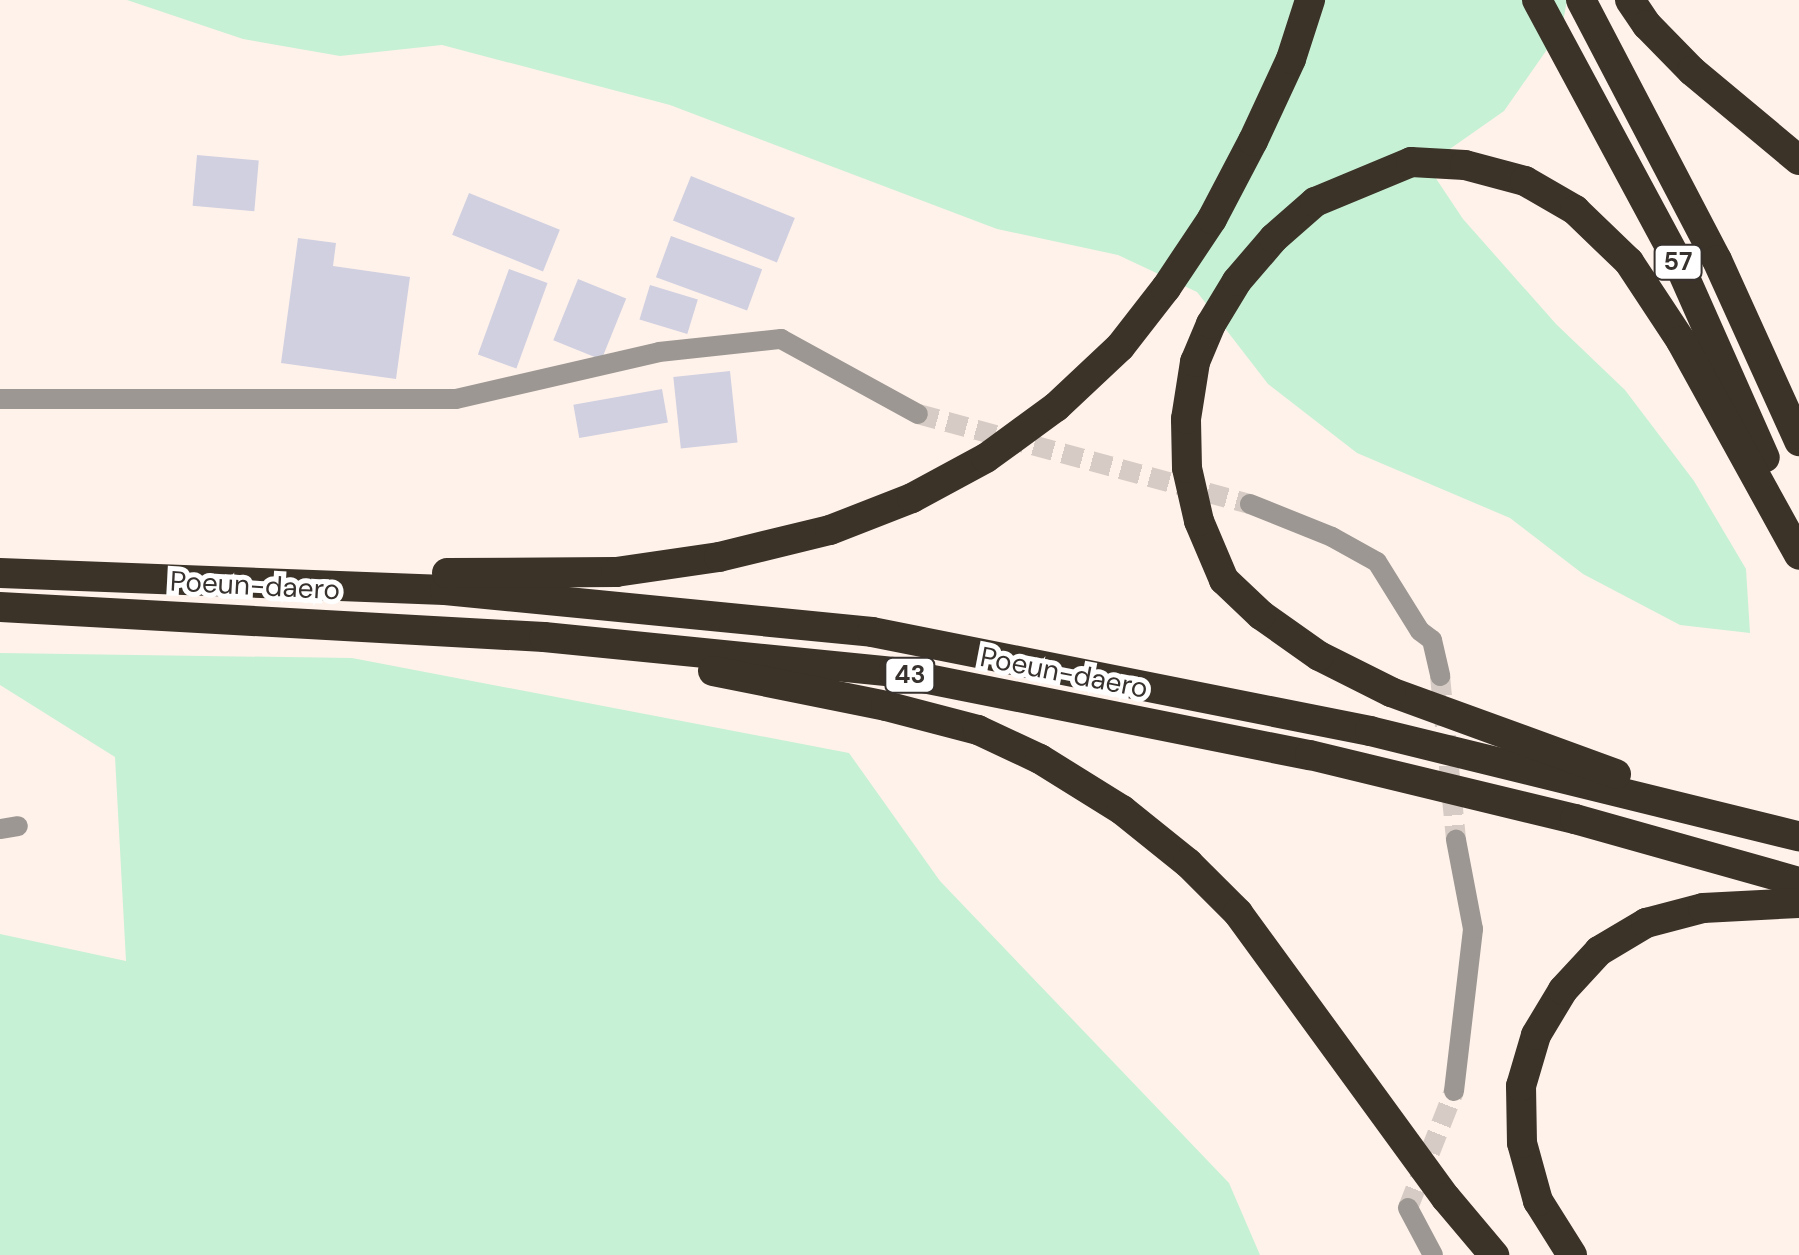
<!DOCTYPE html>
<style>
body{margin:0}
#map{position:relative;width:1799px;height:1255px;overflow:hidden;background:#fff2eb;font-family:"DM Sans",sans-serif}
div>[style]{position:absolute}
.green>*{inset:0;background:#c7f1d4}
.building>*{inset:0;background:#d1d0e0;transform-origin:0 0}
.street-tunnel>*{height:20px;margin-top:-10px;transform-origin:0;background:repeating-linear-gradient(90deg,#d7ccc5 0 20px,transparent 0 30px)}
.street>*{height:20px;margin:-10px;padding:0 10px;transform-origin:10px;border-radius:10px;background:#9c9792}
.highway>*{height:30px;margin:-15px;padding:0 15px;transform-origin:15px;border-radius:15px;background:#3b3228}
span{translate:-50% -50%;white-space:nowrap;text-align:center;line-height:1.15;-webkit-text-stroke:10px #fff;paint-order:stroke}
.shield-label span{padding:2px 8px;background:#fff;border:2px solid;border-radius:8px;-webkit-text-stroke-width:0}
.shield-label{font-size:25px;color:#38322f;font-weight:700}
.street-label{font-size:28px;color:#38322f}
</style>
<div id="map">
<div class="green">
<i style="clip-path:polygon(127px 0,1567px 0,1562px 28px,1504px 111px,1427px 165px,1463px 219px,1556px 324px,1625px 390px,1694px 481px,1746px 569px,1750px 633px,1680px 625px,1583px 574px,1510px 518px,1357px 453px,1268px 384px,1197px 292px,1118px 255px,997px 229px,670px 105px,442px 45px,340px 56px,243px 39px)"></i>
<i style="clip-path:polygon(0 653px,352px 658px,849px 753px,940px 881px,1229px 1183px,1260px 1255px,0 1255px,0 934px,126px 961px,115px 757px,0 685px)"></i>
</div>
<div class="building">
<i style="left:197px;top:155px;width:62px;height:51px;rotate:5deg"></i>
<i style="left:691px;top:176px;width:112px;height:48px;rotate:22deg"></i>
<i style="left:469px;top:193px;width:98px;height:45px;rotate:22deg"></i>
<i style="left:671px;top:236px;width:97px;height:44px;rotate:20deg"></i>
<i style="clip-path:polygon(298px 238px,336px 243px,333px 266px,410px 277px,396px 379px,281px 363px)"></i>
<i style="left:509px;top:269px;width:41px;height:91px;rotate:20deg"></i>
<i style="left:578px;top:279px;width:52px;height:66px;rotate:22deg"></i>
<i style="left:650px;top:285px;width:50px;height:36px;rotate:17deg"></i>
<i style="left:730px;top:371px;width:72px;height:57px;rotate:84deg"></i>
<i style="left:662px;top:389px;width:34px;height:90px;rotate:80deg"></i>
</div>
<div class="street-tunnel">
<i style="left:918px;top:414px;width:344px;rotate:15.2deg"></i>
<i style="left:1440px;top:676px;width:165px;rotate:84.4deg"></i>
<i style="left:1408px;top:1208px;width:126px;rotate:-68.5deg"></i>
</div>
<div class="street">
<i style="left:0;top:399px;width:456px"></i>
<i style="left:456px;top:399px;width:208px;rotate:-13deg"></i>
<i style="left:659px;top:352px;width:123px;rotate:-6.1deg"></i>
<i style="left:781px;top:339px;width:156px;rotate:28.7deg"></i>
<i style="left:1250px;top:504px;width:88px;rotate:21.9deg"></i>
<i style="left:1332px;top:537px;width:51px;rotate:29.1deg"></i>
<i style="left:1377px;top:562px;width:81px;rotate:58.1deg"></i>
<i style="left:1420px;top:631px;width:15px;rotate:37deg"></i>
<i style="left:1432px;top:640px;width:37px;rotate:77deg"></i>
<i style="left:0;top:829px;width:18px;rotate:-9deg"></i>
<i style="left:1454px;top:1091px;width:163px;rotate:-83.3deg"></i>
<i style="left:1473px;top:929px;width:91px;rotate:-100.8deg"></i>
<i style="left:1408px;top:1208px;width:53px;rotate:62deg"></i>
</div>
<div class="highway">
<i style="left:1537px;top:0;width:298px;rotate:61.7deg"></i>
<i style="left:1678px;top:262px;width:214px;rotate:66.1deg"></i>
<i style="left:1581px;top:0;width:293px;rotate:62.4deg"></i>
<i style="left:1717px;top:260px;width:199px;rotate:65.6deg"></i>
<i style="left:1630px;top:0;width:30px;rotate:56deg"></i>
<i style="left:1647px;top:25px;width:64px;rotate:45.6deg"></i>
<i style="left:1692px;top:71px;width:139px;rotate:39.8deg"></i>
<i style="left:0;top:573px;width:445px;rotate:2.2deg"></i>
<i style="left:445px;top:590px;width:429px;rotate:5.6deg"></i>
<i style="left:872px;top:632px;width:508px;rotate:11.24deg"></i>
<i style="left:1370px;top:731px;width:442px;rotate:13.8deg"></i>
<i style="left:447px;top:573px;width:169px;rotate:-0.3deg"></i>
<i style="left:616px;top:572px;width:104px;rotate:-8.3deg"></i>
<i style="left:719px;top:557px;width:114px;rotate:-13.7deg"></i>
<i style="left:830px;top:530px;width:88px;rotate:-21.3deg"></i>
<i style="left:912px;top:498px;width:84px;rotate:-28.4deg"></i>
<i style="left:986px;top:458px;width:87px;rotate:-36.1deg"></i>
<i style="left:1056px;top:407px;width:88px;rotate:-43.2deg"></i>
<i style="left:1120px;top:347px;width:75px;rotate:-52.1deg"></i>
<i style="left:1166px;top:288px;width:83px;rotate:-56.3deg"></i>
<i style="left:1212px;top:219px;width:88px;rotate:-62.3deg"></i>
<i style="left:1253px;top:141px;width:90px;rotate:-65.1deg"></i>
<i style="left:1291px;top:59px;width:62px;rotate:-72.1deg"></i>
<i style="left:0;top:607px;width:545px;rotate:3.16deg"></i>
<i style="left:544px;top:637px;width:351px;rotate:5.7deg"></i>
<i style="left:893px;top:672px;width:425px;rotate:11.3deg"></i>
<i style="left:1310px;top:755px;width:273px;rotate:13.6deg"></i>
<i style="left:1575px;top:819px;width:233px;rotate:15.7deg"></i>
<i style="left:713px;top:671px;width:177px;rotate:11.4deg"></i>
<i style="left:886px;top:706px;width:95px;rotate:14.6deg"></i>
<i style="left:978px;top:730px;width:68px;rotate:25.1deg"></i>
<i style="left:1040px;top:759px;width:97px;rotate:31.9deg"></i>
<i style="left:1122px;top:810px;width:85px;rotate:38.8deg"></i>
<i style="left:1188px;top:863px;width:71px;rotate:45deg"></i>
<i style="left:1238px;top:913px;width:353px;rotate:53.9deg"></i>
<i style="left:1446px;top:1198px;width:75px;rotate:49.9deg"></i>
<i style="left:1616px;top:774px;width:239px;rotate:-160deg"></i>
<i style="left:1391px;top:692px;width:80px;rotate:-153.4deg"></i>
<i style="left:1319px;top:656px;width:71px;rotate:-144.7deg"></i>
<i style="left:1261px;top:615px;width:51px;rotate:-136.6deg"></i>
<i style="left:1224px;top:580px;width:64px;rotate:-113deg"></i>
<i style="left:1199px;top:521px;width:54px;rotate:-102.8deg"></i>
<i style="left:1187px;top:468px;width:49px;rotate:-91.2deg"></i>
<i style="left:1186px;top:419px;width:58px;rotate:-81deg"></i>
<i style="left:1195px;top:362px;width:41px;rotate:-67.2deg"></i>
<i style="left:1211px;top:324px;width:50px;rotate:-58.8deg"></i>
<i style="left:1237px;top:281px;width:57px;rotate:-49.3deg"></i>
<i style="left:1274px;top:238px;width:55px;rotate:-41.3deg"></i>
<i style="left:1315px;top:202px;width:104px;rotate:-22.6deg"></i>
<i style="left:1411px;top:162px;width:54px;rotate:3.2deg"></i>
<i style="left:1465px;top:165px;width:62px;rotate:14.9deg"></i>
<i style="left:1525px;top:181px;width:58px;rotate:30.1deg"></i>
<i style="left:1575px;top:210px;width:75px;rotate:43.9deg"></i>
<i style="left:1629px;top:262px;width:95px;rotate:56.6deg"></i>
<i style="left:1681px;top:341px;width:244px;rotate:61.1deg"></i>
<i style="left:1572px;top:1255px;width:64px;rotate:-122.2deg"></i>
<i style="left:1538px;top:1201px;width:60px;rotate:-105.4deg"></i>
<i style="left:1522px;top:1143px;width:57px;rotate:-91deg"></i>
<i style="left:1521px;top:1086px;width:53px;rotate:-73.6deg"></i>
<i style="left:1536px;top:1035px;width:52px;rotate:-59deg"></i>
<i style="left:1563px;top:990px;width:53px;rotate:-47.3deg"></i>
<i style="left:1599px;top:951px;width:55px;rotate:-30.8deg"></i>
<i style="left:1646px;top:923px;width:59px;rotate:-14.7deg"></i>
<i style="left:1703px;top:908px;width:96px;rotate:-3deg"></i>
</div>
<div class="shield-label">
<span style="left:1678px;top:262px">57</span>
<span style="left:910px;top:675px">43</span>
</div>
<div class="street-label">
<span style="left:255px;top:586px;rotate:3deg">Poeun-daero</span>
<span style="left:1064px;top:673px;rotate:11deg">Poeun-daero</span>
</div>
</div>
